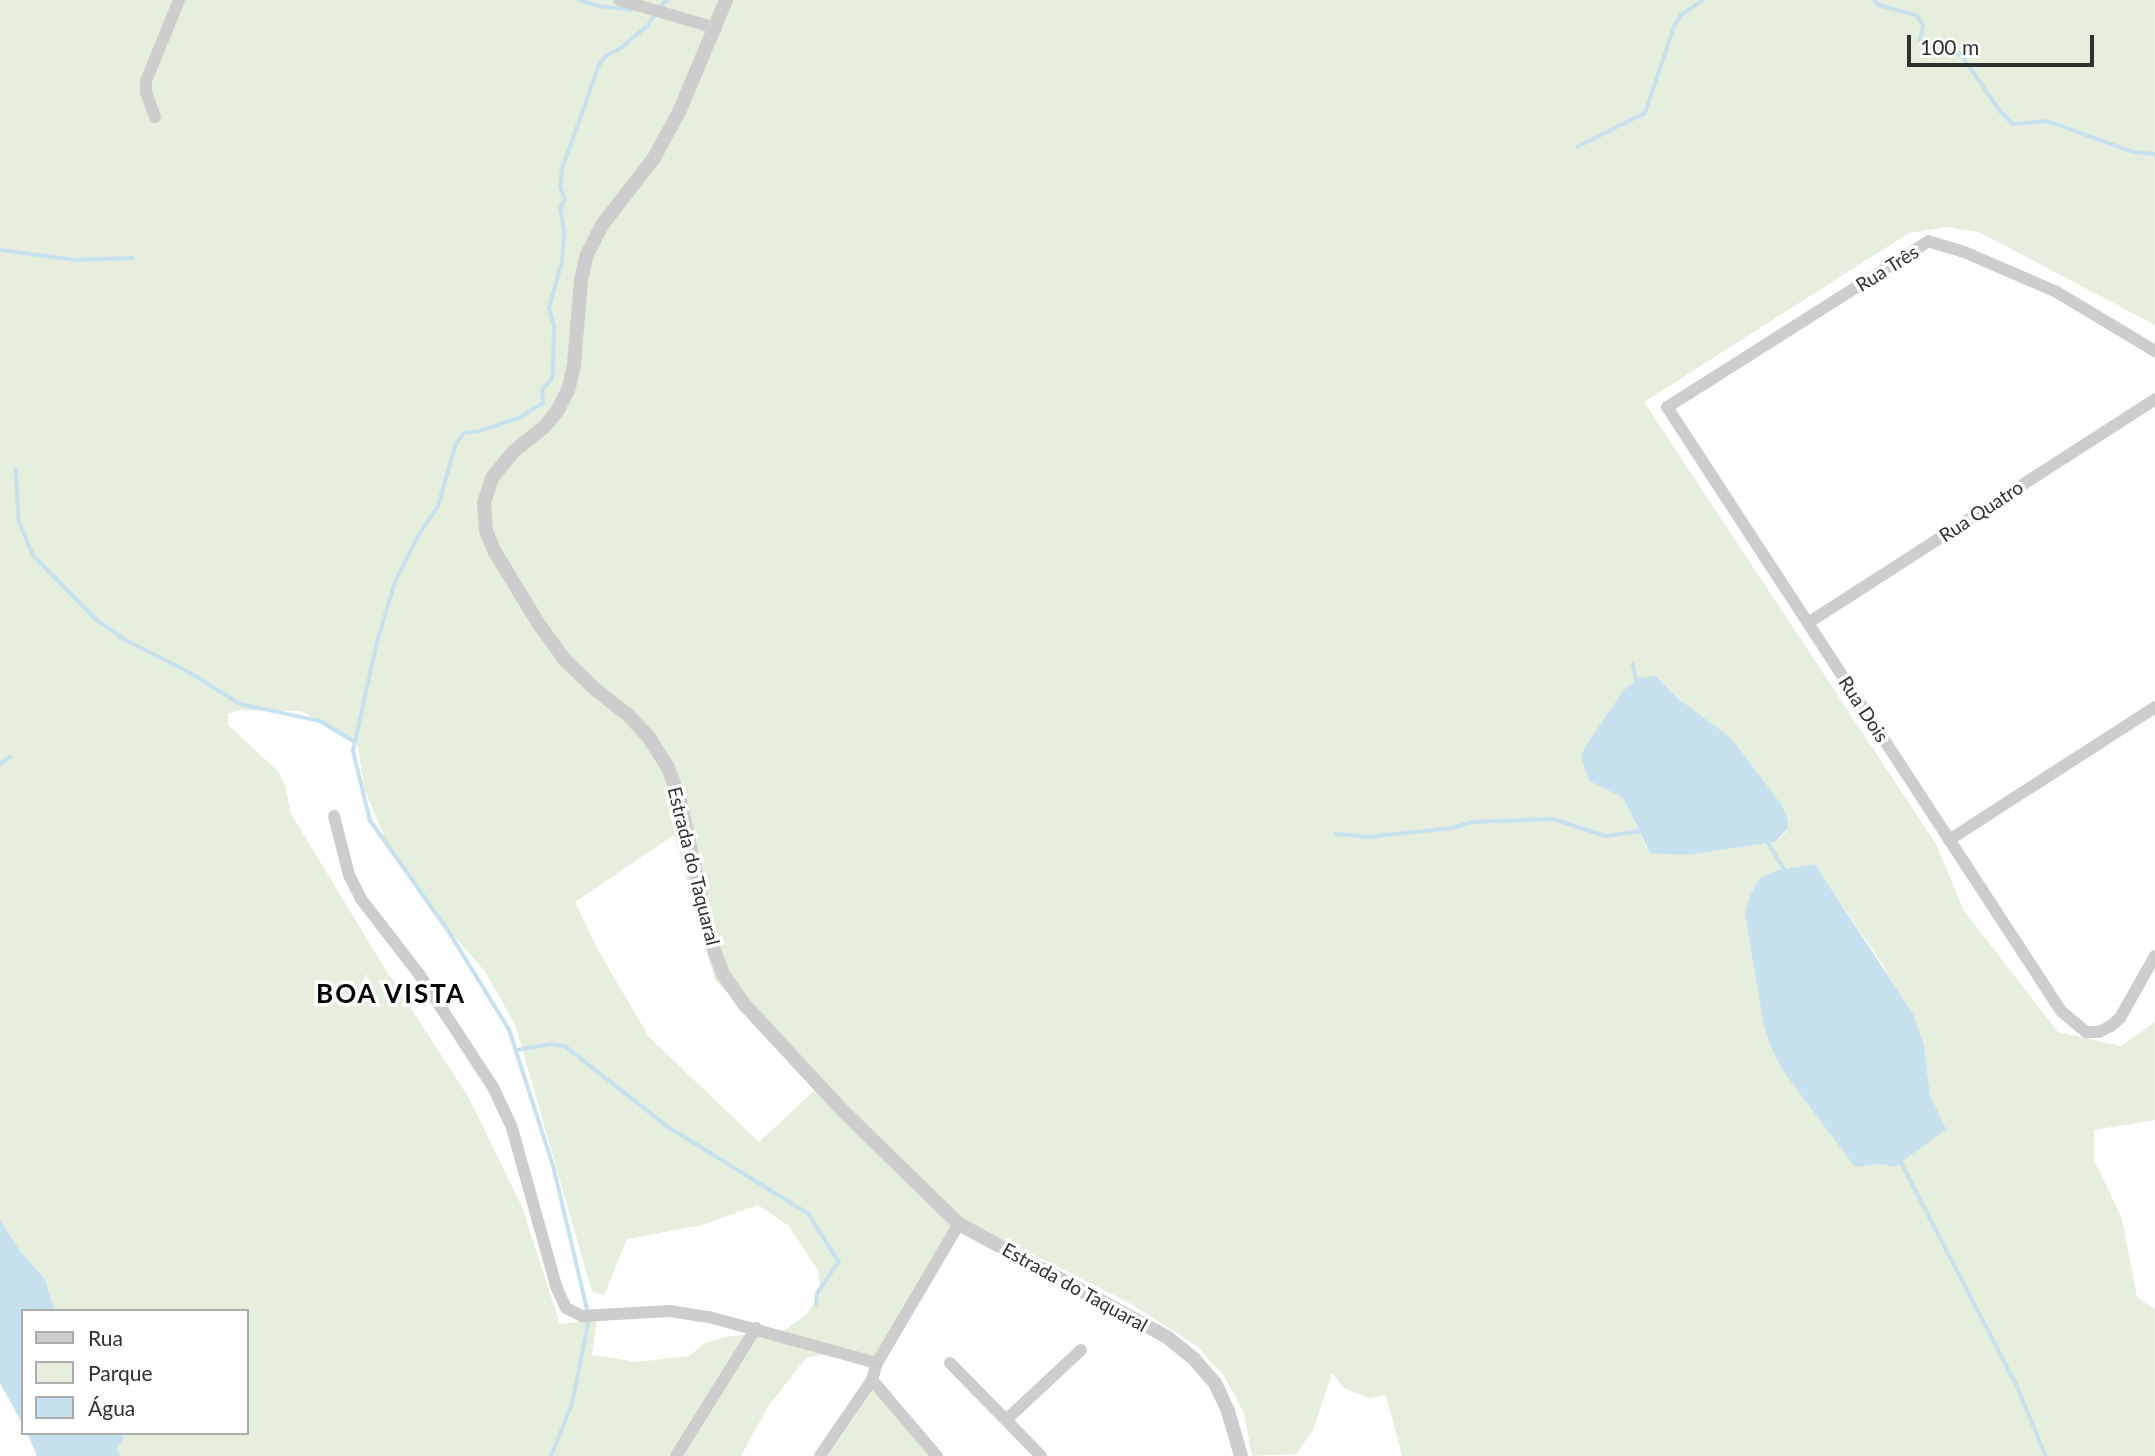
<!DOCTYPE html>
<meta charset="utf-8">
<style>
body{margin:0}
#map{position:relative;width:2155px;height:1456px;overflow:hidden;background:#fff;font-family:Lato,sans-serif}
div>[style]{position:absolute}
.green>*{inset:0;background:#e6eedd}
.water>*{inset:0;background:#c8e1ef}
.stream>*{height:3.5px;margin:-1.75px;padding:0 1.75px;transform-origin:1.75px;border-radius:1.75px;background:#c8e1ef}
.minor>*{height:12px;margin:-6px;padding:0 6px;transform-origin:6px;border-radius:6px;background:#cdcdcd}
.tertiary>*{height:14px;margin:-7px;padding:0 7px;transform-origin:7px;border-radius:7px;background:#cdcdcd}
span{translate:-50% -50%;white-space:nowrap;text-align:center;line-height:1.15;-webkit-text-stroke:7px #fff;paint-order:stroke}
.street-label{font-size:19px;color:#303030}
.district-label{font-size:26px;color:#000;font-weight:700;letter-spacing:2px}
.legend{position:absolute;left:21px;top:1309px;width:228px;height:126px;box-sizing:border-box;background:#fff;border:2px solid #acacac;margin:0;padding:9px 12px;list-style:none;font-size:21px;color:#303030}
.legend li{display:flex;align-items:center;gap:14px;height:35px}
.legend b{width:35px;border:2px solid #acacac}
.scale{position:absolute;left:1907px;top:35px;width:187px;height:32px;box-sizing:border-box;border:4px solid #303030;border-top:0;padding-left:9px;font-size:21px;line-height:24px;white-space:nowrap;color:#303030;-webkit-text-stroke:5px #fff;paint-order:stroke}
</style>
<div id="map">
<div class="green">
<i style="clip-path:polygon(evenodd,0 0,2155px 0,2155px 325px,1979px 232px,1946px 227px,1909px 233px,1644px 402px,1936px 844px,1964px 911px,2058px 1032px,2121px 1046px,2155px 1022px,2155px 1120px,2094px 1130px,2094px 1159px,2122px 1219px,2137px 1297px,2155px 1309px,2155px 1456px,1402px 1456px,1386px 1395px,1369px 1398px,1344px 1388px,1332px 1373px,1313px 1430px,1296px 1454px,1252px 1456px,1244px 1413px,1224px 1376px,1197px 1346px,1131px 1304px,968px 1222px,873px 1361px,835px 1352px,806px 1358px,769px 1405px,741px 1456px,120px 1456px,117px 1448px,124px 1438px,120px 1433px,247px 1433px,247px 1311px,55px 1311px,45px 1279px,21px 1252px,0 1220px,0 0,1656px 676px,1684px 703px,1786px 832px,1775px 842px,1688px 855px,1647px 849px,1623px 798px,1589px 781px,1581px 757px,1584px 748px,1622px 692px,1656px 676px,0 0,239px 710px,301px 711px,357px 742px,365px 790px,386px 841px,444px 924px,486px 973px,516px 1027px,592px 1292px,604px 1295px,627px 1239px,702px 1225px,758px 1205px,789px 1226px,818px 1271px,821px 1294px,807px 1314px,785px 1330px,769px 1335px,748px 1334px,726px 1337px,705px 1343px,689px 1356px,637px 1362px,592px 1355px,597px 1320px,560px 1324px,522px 1207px,469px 1098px,379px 959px,290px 812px,286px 787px,278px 771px,228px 725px,228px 714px,239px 710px,0 0,674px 835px,715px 980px,819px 1086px,759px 1142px,649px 1037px,598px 950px,575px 902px,674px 835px,0 0,1815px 864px,1884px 967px,1924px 1045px,1930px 1095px,1895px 1167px,1879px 1164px,1855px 1166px,1785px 1074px,1774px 1055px,1764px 1026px,1761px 996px,1778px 870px,1815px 864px)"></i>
<i style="clip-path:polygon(874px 1389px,942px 1456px,828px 1456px)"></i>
</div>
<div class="water">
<i style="clip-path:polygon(1656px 676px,1680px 700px,1731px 738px,1781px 804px,1788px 820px,1788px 828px,1775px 842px,1688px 855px,1650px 853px,1623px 798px,1589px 781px,1581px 757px,1584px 748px,1622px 692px,1638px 678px)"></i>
<i style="clip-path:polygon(1815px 864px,1913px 1014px,1924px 1045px,1930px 1095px,1946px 1129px,1895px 1167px,1879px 1164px,1855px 1167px,1785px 1074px,1774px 1055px,1764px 1026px,1745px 914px,1749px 898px,1759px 879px,1778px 870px)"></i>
<i style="clip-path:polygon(0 1220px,21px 1252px,45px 1279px,55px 1311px,23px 1311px,23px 1425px,0 1383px)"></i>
<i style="clip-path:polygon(27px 1433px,120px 1433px,124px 1438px,117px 1448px,120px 1456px,37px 1456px)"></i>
</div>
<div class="stream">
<i style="left:579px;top:0;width:21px;rotate:17deg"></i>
<i style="left:599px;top:6px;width:33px;rotate:7deg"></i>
<i style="left:1874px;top:0;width:7px;rotate:45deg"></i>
<i style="left:1879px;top:5px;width:39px;rotate:15deg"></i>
<i style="left:1917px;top:15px;width:13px;rotate:58deg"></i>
<i style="left:1924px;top:26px;width:16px;rotate:104deg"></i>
<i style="left:1920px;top:42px;width:4px;rotate:45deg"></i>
<i style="left:1923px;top:45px;width:39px;rotate:13deg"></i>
<i style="left:1961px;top:54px;width:70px;rotate:55.4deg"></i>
<i style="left:2001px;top:112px;width:17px;rotate:45deg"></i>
<i style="left:2013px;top:124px;width:34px;rotate:-5deg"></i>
<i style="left:2047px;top:121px;width:91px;rotate:19.8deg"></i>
<i style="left:2133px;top:152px;width:22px;rotate:5deg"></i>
<i style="left:659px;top:8px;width:11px;rotate:-45deg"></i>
<i style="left:1577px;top:147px;width:76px;rotate:-26.6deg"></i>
<i style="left:1645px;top:113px;width:91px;rotate:-71.4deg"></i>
<i style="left:1674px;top:27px;width:14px;rotate:-60deg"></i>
<i style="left:1681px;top:15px;width:27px;rotate:-34deg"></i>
<i style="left:0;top:250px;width:77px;rotate:7.5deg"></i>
<i style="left:76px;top:260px;width:57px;rotate:-2deg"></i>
<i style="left:16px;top:469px;width:52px;rotate:86.7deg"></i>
<i style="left:19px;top:521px;width:38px;rotate:67deg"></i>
<i style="left:34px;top:556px;width:90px;rotate:45.5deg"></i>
<i style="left:97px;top:620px;width:35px;rotate:35deg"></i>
<i style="left:126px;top:640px;width:73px;rotate:26.9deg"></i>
<i style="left:191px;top:673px;width:58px;rotate:32.3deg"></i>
<i style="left:240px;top:704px;width:82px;rotate:12deg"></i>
<i style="left:320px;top:721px;width:41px;rotate:31deg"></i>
<i style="left:1633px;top:664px;width:18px;rotate:77deg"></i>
<i style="left:0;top:764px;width:12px;rotate:-35deg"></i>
<i style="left:1336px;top:834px;width:32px;rotate:5deg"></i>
<i style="left:1368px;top:837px;width:84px;rotate:-6.1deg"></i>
<i style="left:1452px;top:828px;width:22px;rotate:-16deg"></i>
<i style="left:1473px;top:822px;width:80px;rotate:-2.1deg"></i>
<i style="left:1553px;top:819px;width:56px;rotate:17.8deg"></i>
<i style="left:1606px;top:836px;width:37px;rotate:-8deg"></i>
<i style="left:1767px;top:841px;width:34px;rotate:58deg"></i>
<i style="left:517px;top:1050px;width:34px;rotate:-10deg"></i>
<i style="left:550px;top:1044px;width:15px;rotate:8deg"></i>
<i style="left:565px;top:1046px;width:130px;rotate:38.1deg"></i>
<i style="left:667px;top:1126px;width:167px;rotate:31.8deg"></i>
<i style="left:809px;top:1214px;width:57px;rotate:58deg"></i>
<i style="left:839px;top:1262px;width:37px;rotate:124deg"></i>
<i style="left:818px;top:1293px;width:12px;rotate:99deg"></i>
<i style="left:1900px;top:1160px;width:257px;rotate:62.6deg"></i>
<i style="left:2018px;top:1388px;width:74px;rotate:67.6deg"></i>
<i style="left:551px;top:1456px;width:56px;rotate:-68deg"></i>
<i style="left:572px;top:1404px;width:88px;rotate:-78.8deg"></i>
<i style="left:589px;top:1318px;width:156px;rotate:-103.3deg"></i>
<i style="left:553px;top:1166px;width:143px;rotate:-107.9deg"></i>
<i style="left:509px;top:1030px;width:116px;rotate:-121.6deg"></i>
<i style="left:448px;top:931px;width:135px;rotate:-125.3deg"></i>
<i style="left:370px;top:821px;width:72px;rotate:-103.7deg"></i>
<i style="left:353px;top:751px;width:112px;rotate:-77.6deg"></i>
<i style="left:377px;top:642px;width:63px;rotate:-73.3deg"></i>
<i style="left:395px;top:582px;width:51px;rotate:-63.4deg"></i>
<i style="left:418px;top:536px;width:36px;rotate:-56deg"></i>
<i style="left:438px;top:506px;width:65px;rotate:-73.8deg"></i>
<i style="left:456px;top:444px;width:14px;rotate:-54deg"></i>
<i style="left:464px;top:433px;width:16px;rotate:-7deg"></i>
<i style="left:480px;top:431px;width:41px;rotate:-18.4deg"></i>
<i style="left:519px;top:418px;width:28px;rotate:-32deg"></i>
<i style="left:543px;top:403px;width:13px;rotate:-94deg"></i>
<i style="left:542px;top:390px;width:13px;rotate:-48deg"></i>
<i style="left:551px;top:380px;width:9px;rotate:-77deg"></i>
<i style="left:553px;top:371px;width:45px;rotate:-88.7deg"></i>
<i style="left:554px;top:326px;width:19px;rotate:-106deg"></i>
<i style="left:549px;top:308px;width:48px;rotate:-74.2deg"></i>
<i style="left:562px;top:262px;width:31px;rotate:-86deg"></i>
<i style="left:564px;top:231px;width:22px;rotate:-100deg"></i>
<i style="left:560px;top:209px;width:11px;rotate:-63deg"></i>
<i style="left:565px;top:199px;width:12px;rotate:-114deg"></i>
<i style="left:560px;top:188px;width:19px;rotate:-84deg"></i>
<i style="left:562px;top:169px;width:110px;rotate:-70.4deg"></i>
<i style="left:599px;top:65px;width:11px;rotate:-52deg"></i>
<i style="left:606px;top:56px;width:17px;rotate:-28deg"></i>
<i style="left:621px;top:48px;width:35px;rotate:-40deg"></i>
<i style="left:648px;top:25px;width:12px;rotate:-55deg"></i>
</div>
<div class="minor">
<i style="left:619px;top:0;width:101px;rotate:16.1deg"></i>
<i style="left:155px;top:117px;width:27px;rotate:-110deg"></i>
<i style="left:146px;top:92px;width:11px;rotate:-90deg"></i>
<i style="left:146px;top:81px;width:87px;rotate:-67.8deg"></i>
<i style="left:2155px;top:351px;width:114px;rotate:-149deg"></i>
<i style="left:2057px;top:292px;width:101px;rotate:-156.7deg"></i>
<i style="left:1964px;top:252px;width:37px;rotate:-163deg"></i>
<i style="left:1929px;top:241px;width:310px;rotate:147.6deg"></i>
<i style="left:1667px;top:407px;width:721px;rotate:56.88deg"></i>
<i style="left:2061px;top:1011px;width:33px;rotate:40deg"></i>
<i style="left:2086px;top:1032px;width:13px"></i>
<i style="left:2099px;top:1032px;width:13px;rotate:-27deg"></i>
<i style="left:2111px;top:1026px;width:12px;rotate:-42deg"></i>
<i style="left:2120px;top:1018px;width:71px;rotate:-60.6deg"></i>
<i style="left:1808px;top:623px;width:413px;rotate:-32.8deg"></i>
<i style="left:334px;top:816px;width:61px;rotate:75.7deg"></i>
<i style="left:349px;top:875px;width:27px;rotate:63deg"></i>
<i style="left:361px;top:899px;width:95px;rotate:52.3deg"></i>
<i style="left:419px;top:974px;width:135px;rotate:56.8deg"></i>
<i style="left:493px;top:1087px;width:45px;rotate:65.1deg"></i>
<i style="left:512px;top:1128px;width:164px;rotate:74.4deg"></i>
<i style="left:556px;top:1286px;width:24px;rotate:66deg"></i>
<i style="left:566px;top:1308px;width:18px;rotate:27deg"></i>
<i style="left:582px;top:1316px;width:88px;rotate:-3.3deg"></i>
<i style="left:670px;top:1311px;width:39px;rotate:9deg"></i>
<i style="left:709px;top:1317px;width:174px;rotate:15.3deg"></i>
<i style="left:1949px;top:840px;width:245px;rotate:-32.8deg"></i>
<i style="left:950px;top:1363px;width:130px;rotate:45.6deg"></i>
<i style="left:872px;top:1380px;width:100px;rotate:49.5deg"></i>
<i style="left:1007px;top:1419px;width:101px;rotate:-43deg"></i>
<i style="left:676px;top:1456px;width:151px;rotate:-58deg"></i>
<i style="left:820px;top:1456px;width:92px;rotate:-55.6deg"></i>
<i style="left:872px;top:1380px;width:18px;rotate:-74deg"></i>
<i style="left:877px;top:1363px;width:161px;rotate:-59.5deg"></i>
</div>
<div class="tertiary">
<i style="left:726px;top:0;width:119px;rotate:112.7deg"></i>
<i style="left:680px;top:110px;width:55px;rotate:118.4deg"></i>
<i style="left:654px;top:158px;width:85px;rotate:127.8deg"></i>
<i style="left:602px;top:225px;width:33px;rotate:117deg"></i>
<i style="left:587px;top:254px;width:28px;rotate:103deg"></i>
<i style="left:581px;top:281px;width:84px;rotate:94.8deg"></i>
<i style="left:574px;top:365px;width:26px;rotate:103deg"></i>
<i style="left:568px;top:390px;width:22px;rotate:117deg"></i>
<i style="left:558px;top:410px;width:22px;rotate:129deg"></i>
<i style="left:544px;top:427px;width:40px;rotate:141deg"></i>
<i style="left:513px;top:452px;width:33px;rotate:129deg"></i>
<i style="left:492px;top:478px;width:25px;rotate:108deg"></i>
<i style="left:484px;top:502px;width:29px;rotate:86deg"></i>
<i style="left:486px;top:531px;width:23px;rotate:67deg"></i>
<i style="left:495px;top:552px;width:83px;rotate:58.8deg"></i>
<i style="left:538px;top:623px;width:46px;rotate:53.9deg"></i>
<i style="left:565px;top:660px;width:42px;rotate:44deg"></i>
<i style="left:595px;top:689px;width:42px;rotate:38.2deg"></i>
<i style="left:628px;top:715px;width:33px;rotate:47deg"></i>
<i style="left:650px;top:739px;width:34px;rotate:58deg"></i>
<i style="left:668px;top:768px;width:34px;rotate:69deg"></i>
<i style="left:680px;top:800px;width:143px;rotate:77.9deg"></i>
<i style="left:710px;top:940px;width:36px;rotate:69deg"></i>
<i style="left:723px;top:974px;width:37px;rotate:55deg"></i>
<i style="left:744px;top:1004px;width:144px;rotate:47.2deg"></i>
<i style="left:842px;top:1110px;width:163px;rotate:44.3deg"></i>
<i style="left:959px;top:1224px;width:237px;rotate:28.5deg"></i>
<i style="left:1167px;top:1337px;width:35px;rotate:39deg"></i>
<i style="left:1194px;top:1359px;width:32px;rotate:49deg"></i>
<i style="left:1215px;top:1383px;width:31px;rotate:65deg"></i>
<i style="left:1228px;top:1411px;width:47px;rotate:73.9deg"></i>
</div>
<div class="street-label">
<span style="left:1887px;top:268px;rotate:-32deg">Rua Três</span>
<span style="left:1981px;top:511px;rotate:-33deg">Rua Quatro</span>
<span style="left:1864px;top:709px;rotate:57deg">Rua Dois</span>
<span style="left:694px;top:866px;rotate:76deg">Estrada do Taquaral</span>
<span style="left:1075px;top:1287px;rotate:29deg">Estrada do Taquaral</span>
</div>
<div class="district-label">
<span style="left:391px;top:994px">BOA VISTA</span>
</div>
<ul class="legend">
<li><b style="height:9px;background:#cdcdcd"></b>Rua</li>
<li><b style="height:19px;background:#e6eedd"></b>Parque</li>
<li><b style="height:19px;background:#c8e1ef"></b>Água</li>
</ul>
<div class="scale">100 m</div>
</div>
